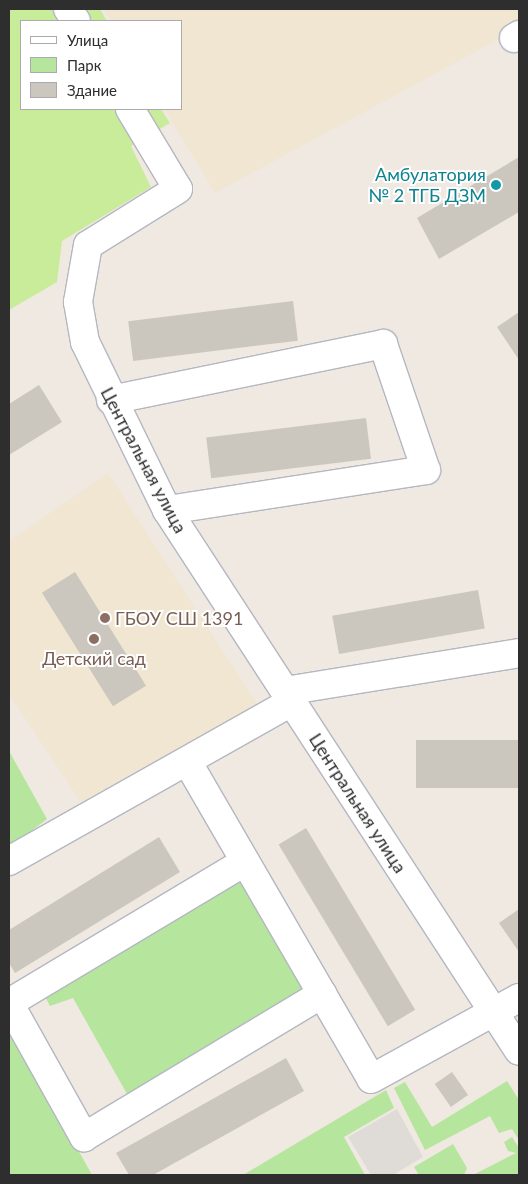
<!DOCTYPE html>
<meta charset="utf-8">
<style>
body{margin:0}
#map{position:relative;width:528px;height:1184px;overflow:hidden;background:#efe9e1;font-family:Lato,sans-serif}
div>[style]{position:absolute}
.education>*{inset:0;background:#f0e6d1}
.green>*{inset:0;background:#b6e59e}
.pitch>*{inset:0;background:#c9ec9a}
.plaza>*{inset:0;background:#dfdcd8}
.building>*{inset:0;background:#cbc7bf;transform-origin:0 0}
.roads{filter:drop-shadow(1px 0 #b4b7c1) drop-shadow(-1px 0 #b4b7c1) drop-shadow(0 1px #b4b7c1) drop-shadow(0 -1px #b4b7c1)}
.minor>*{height:28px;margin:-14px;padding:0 14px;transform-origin:14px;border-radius:14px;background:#fff}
.dots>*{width:14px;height:14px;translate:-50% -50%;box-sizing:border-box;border:2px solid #fff;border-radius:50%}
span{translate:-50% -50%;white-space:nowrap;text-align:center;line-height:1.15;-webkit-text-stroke:4px #fff;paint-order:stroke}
.culture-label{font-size:18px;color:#0d838f}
.right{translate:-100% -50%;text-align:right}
.street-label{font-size:18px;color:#2e2e2e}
.education-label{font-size:18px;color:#785e54}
.left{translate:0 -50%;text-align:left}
.frame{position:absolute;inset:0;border:10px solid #2e2e2e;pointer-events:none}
.legend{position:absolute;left:20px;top:20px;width:162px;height:90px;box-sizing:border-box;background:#fff;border:1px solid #ababab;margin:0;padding:6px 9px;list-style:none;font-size:15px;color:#2e2e2e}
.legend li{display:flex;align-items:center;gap:10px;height:25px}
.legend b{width:25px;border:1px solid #ababab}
</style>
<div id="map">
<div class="education">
<i style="clip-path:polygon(103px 9px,519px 9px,519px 28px,215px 193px,164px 109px,181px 109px,181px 21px,111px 21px)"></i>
<i style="clip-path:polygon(108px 473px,257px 704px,81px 802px,9px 694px,9px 541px)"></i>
</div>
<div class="green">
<i style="clip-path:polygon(9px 751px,47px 819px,9px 848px)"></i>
<i style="clip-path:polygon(232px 877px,248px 882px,306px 981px,296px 1004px,102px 1118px,99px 1110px,127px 1094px,73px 998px,50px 1006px,42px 991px)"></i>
<i style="clip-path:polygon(9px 1025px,92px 1175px,9px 1175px)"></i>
<i style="clip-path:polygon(507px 1081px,519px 1100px,519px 1140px,512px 1129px,499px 1133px,490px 1116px,425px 1150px,394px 1088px,405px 1082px,432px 1127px)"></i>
<i style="clip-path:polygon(386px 1090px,394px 1108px,344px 1137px,365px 1175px,243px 1175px)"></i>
<i style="clip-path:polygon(512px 1137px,519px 1148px,519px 1175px,473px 1175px,516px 1153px,508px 1151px,504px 1142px)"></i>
<i style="clip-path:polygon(453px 1144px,467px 1168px,464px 1175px,419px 1175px,414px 1167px)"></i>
</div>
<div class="pitch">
<i style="clip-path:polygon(9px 9px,100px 9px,107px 21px,21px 21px,21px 109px,161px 109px,170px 123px,131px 146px,151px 187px,62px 241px,57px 282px,9px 310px)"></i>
</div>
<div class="plaza">
<i style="clip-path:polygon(397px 1109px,423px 1157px,393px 1175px,371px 1175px,348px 1137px)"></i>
</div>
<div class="building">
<i style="clip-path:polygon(519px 157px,519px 212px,439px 259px,417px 218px)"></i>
<i style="left:293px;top:301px;width:40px;height:166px;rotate:83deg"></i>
<i style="clip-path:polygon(519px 312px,519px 360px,497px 327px)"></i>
<i style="clip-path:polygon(39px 385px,62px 422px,9px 455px,9px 404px)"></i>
<i style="left:366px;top:418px;width:41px;height:161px;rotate:83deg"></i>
<i style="left:75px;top:572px;width:134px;height:39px;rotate:58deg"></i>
<i style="left:478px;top:590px;width:39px;height:148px;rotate:80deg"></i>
<i style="left:519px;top:740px;width:48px;height:103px;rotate:90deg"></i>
<i style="left:306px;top:828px;width:212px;height:32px;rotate:59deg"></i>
<i style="clip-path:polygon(159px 837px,180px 872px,15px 973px,9px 963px,9px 930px)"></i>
<i style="clip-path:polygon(519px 909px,519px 952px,499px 923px)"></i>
<i style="clip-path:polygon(286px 1058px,304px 1091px,153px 1175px,129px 1175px,116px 1153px)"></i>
<i style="left:452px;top:1072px;width:28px;height:21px;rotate:55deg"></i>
</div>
<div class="roads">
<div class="minor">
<i style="left:68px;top:9px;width:14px;rotate:56deg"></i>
<i style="left:514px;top:38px;width:6px;rotate:-31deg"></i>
<i style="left:130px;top:109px;width:93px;rotate:59deg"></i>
<i style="left:178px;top:189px;width:106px;rotate:148.1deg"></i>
<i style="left:88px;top:245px;width:58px;rotate:100deg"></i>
<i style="left:78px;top:302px;width:41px;rotate:80.1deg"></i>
<i style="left:85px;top:342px;width:187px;rotate:64deg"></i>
<i style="left:167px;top:510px;width:645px;rotate:56.95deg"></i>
<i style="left:111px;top:400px;width:278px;rotate:-11.6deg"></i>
<i style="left:383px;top:344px;width:133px;rotate:71.2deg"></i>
<i style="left:426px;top:470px;width:262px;rotate:171.2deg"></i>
<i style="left:285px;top:691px;width:237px;rotate:-9.2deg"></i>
<i style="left:187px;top:761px;width:367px;rotate:59.9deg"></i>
<i style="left:371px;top:1079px;width:169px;rotate:-28.7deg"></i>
<i style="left:9px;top:861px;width:312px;rotate:-29.4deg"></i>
<i style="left:9px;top:1003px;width:154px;rotate:60.8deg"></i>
<i style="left:84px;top:1137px;width:278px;rotate:-31deg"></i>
<i style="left:9px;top:1003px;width:275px;rotate:-30.9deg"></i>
</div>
</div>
<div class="dots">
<i style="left:496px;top:185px;background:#0f9aa8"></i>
<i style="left:105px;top:618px;background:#8d6e63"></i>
<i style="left:94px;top:639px;background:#8d6e63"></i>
</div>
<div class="culture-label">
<span class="right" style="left:486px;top:185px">Амбулатория<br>№ 2 ТГБ ДЗМ</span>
</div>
<div class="street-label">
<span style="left:144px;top:460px;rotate:62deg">Центральная улица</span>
<span style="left:358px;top:803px;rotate:57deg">Центральная улица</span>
</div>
<div class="education-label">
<span class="left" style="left:115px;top:618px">ГБОУ СШ 1391</span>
<span style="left:94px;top:658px">Детский сад</span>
</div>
<div class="frame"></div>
<ul class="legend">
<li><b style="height:6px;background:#fff"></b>Улица</li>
<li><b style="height:14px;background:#b6e59e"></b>Парк</li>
<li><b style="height:14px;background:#cbc7bf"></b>Здание</li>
</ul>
</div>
